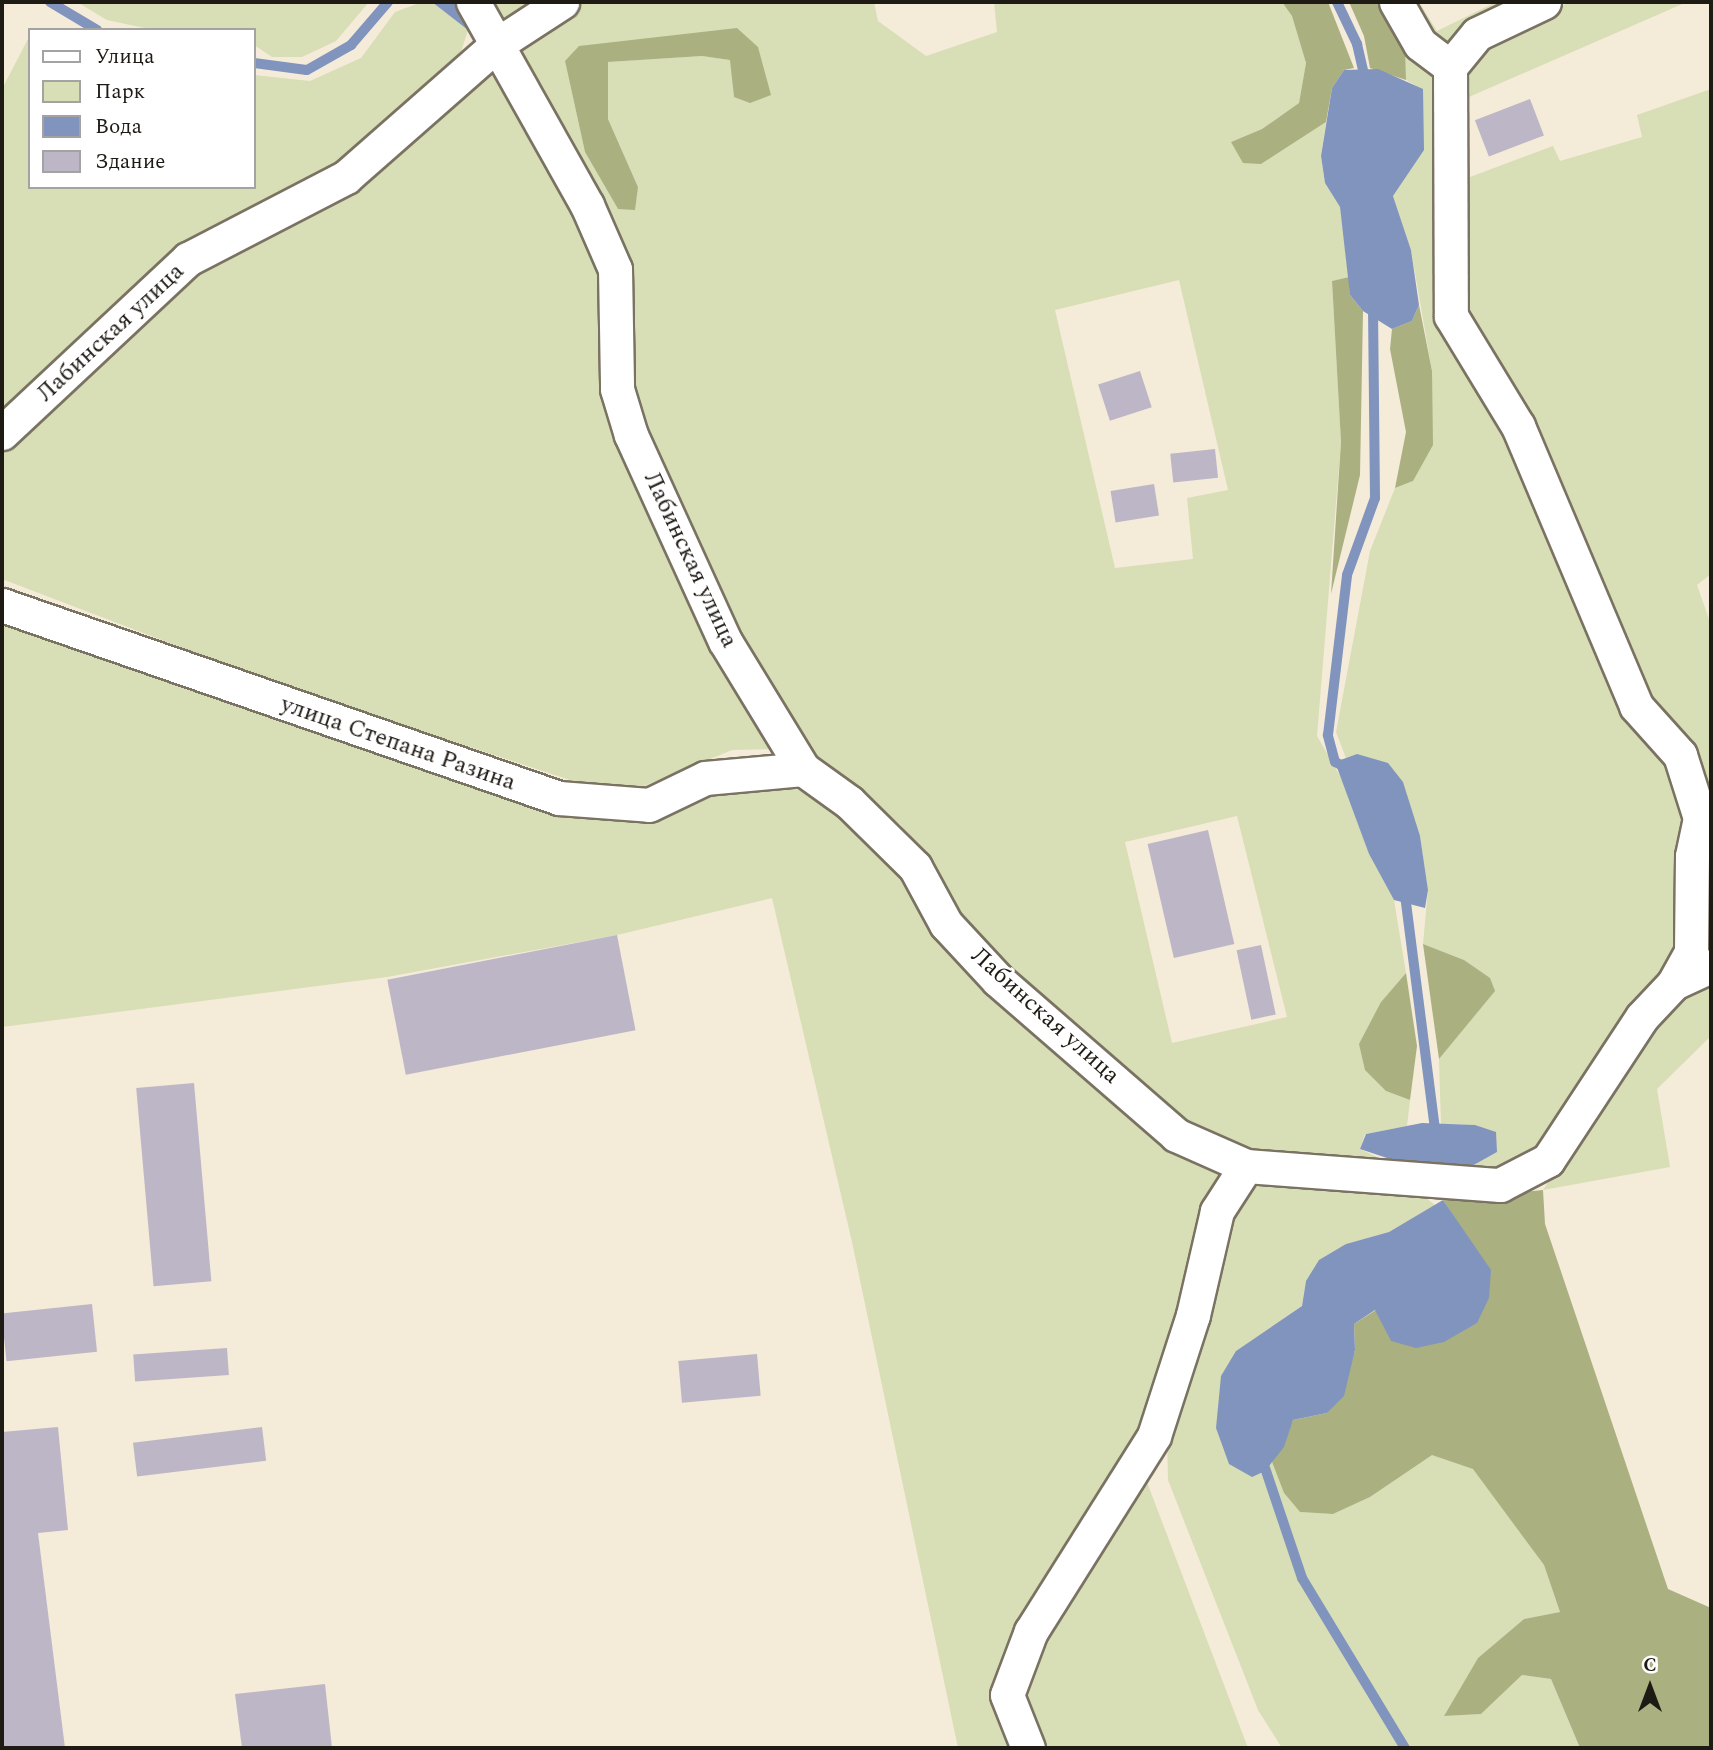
<!DOCTYPE html>
<meta charset="utf-8">
<style>
body{margin:0}
#map{position:relative;width:1713px;height:1750px;overflow:hidden;background:#f5ebd9;font-family:Spectral,serif}
div>[style]{position:absolute}
.green>*{inset:0;background:#d8deb5}
.forest>*{inset:0;background:#aab080}
.water>*{inset:0;background:#8094be}
.stream>*{height:10px;margin:-5px;padding:0 5px;transform-origin:5px;border-radius:5px;background:#8094be}
.building>*{inset:0;background:#bdb6c7;transform-origin:0 0}
.roads{filter:drop-shadow(2px 0 #7a7262) drop-shadow(-2px 0 #7a7262) drop-shadow(0 2px #7a7262) drop-shadow(0 -2px #7a7262)}
.minor>*{height:33px;margin:-16.5px;padding:0 16.5px;transform-origin:16.5px;border-radius:16.5px;background:#fff}
span{translate:-50% -50%;white-space:nowrap;text-align:center;line-height:1.15;-webkit-text-stroke:5px #fff;paint-order:stroke}
.street-label{font-size:24px;color:#1e1a14}
.frame{position:absolute;inset:0;border:4px solid #1e1a14;pointer-events:none}
.legend{position:absolute;left:28px;top:28px;width:228px;height:161px;box-sizing:border-box;background:#fff;border:2px solid #a5a3a1;margin:0;padding:9px 12px;list-style:none;font-size:21px;color:#1e1a14}
.legend li{display:flex;align-items:center;gap:14px;height:35px}
.legend b{width:35px;border:2px solid #a5a3a1}
.north{position:absolute;left:1615px;top:1652px;width:70px;height:70px;-webkit-text-stroke:5px #fff;paint-order:stroke;rotate:0deg;font-size:19px;font-weight:700;line-height:28px;text-align:center;color:#1e1a14}
.north::after{content:'';display:block;margin:auto;width:24px;height:32px;background:#1e1a14;clip-path:polygon(50% 0,100% 100%,50% 72%,0 100%)}
</style>
<div id="map">
<div class="green">
<i style="clip-path:polygon(77px 2px,369px 2px,336px 41px,302px 57px,272px 57px,254px 45px,254px 30px,154px 30px,107px 20px)"></i>
<i style="clip-path:polygon(422px 2px,432px 2px,468px 30px,457px 64px,332px 177px,177px 257px,2px 420px,2px 89px,30px 35px,30px 187px,254px 187px,254px 75px,310px 81px,361px 58px,395px 12px)"></i>
<i style="clip-path:polygon(evenodd,497px 2px,874px 2px,878px 21px,926px 56px,997px 32px,994px 2px,1282px 2px,1292px 16px,1306px 63px,1299px 103px,1262px 129px,1231px 142px,1261px 164px,1326px 122px,1321px 156px,1325px 183px,1340px 207px,1349px 277px,1332px 281px,1341px 442px,1317px 736px,1350px 793px,1369px 854px,1394px 900px,1406px 973px,1381px 1002px,1386px 1091px,1410px 1100px,1407px 1126px,1365px 1134px,1360px 1149px,1379px 1158px,1241px 1150px,1176px 1122px,961px 926px,901px 825px,825px 770px,794px 731px,737px 638px,640px 429px,629px 371px,630px 281px,495px 14px,497px 2px,758px 47px,734px 97px,731px 60px,702px 56px,608px 62px,608px 119px,638px 187px,618px 209px,585px 152px,565px 61px,758px 47px,497px 2px,1179px 280px,1228px 490px,1187px 498px,1193px 559px,1115px 568px,1055px 310px,1179px 280px,497px 2px,1237px 816px,1287px 1017px,1172px 1043px,1125px 842px,1237px 816px)"></i>
<i style="clip-path:polygon(1384px 2px,1419px 2px,1437px 31px,1496px 2px,1536px 2px,1447px 59px,1442px 321px,1513px 433px,1670px 758px,1687px 820px,1683px 950px,1547px 1143px,1495px 1170px,1472px 1166px,1497px 1152px,1475px 1125px,1441px 1124px,1439px 1059px,1494px 991px,1464px 960px,1423px 944px,1428px 890px,1420px 836px,1357px 754px,1346px 758px,1336px 732px,1370px 551px,1395px 488px,1413px 481px,1432px 371px,1411px 250px,1393px 196px,1423px 150px,1423px 90px,1406px 80px,1405px 44px)"></i>
<i style="clip-path:polygon(1569px 2px,1687px 2px,1462px 100px,1470px 177px,1553px 146px,1560px 161px,1642px 137px,1637px 115px,1711px 89px,1711px 574px,1697px 585px,1711px 625px,1711px 962px,1691px 971px,1705px 817px,1637px 696px,1457px 316px,1455px 92px,1473px 55px)"></i>
<i style="clip-path:polygon(489px 62px,607px 270px,609px 389px,779px 749px,732px 750px,634px 790px,570px 780px,261px 678px,2px 579px,2px 450px,186px 276px)"></i>
<i style="clip-path:polygon(2px 615px,562px 807px,709px 787px,796px 789px,849px 819px,1176px 1156px,1231px 1174px,1122px 1470px,1045px 1576px,1015px 1641px,1018px 1748px,958px 1748px,852px 1242px,772px 898px,617px 935px,387px 977px,2px 1027px)"></i>
<i style="clip-path:polygon(1711px 978px,1711px 1036px,1657px 1089px,1670px 1167px,1543px 1190px,1667px 1000px)"></i>
<i style="clip-path:polygon(1275px 1175px,1425px 1197px,1435px 1205px,1389px 1232px,1346px 1244px,1306px 1281px,1302px 1306px,1236px 1351px,1265px 1471px,1272px 1462px,1284px 1493px,1300px 1512px,1333px 1514px,1370px 1497px,1432px 1454px,1474px 1469px,1544px 1565px,1560px 1612px,1524px 1619px,1478px 1658px,1444px 1716px,1481px 1714px,1522px 1675px,1551px 1679px,1580px 1748px,1282px 1748px,1258px 1710px,1168px 1480px,1167px 1435px,1218px 1244px,1243px 1188px)"></i>
<i style="clip-path:polygon(1145px 1477px,1248px 1748px,1041px 1748px,1030px 1721px,1025px 1683px,1052px 1616px)"></i>
</div>
<div class="forest">
<i style="clip-path:polygon(1282px 2px,1328px 2px,1354px 68px,1344px 70px,1332px 88px,1326px 122px,1261px 164px,1243px 163px,1231px 142px,1262px 129px,1299px 103px,1306px 63px,1292px 16px)"></i>
<i style="clip-path:polygon(1349px 2px,1384px 2px,1405px 44px,1406px 80px,1370px 68px,1364px 36px)"></i>
<i style="clip-path:polygon(737px 28px,758px 47px,771px 95px,750px 103px,734px 97px,730px 60px,702px 56px,608px 62px,608px 119px,638px 187px,635px 210px,618px 209px,585px 152px,565px 61px,579px 46px)"></i>
<i style="clip-path:polygon(1349px 277px,1350px 295px,1363px 311px,1360px 475px,1331px 594px,1341px 442px,1332px 281px)"></i>
<i style="clip-path:polygon(1419px 305px,1432px 371px,1433px 445px,1413px 481px,1395px 488px,1406px 432px,1390px 349px,1392px 329px,1412px 321px)"></i>
<i style="clip-path:polygon(1423px 944px,1464px 960px,1490px 978px,1495px 991px,1439px 1059px)"></i>
<i style="clip-path:polygon(1406px 973px,1417px 1046px,1410px 1100px,1386px 1091px,1365px 1070px,1359px 1044px,1381px 1002px)"></i>
<i style="clip-path:polygon(1543px 1190px,1545px 1224px,1668px 1589px,1711px 1608px,1711px 1748px,1580px 1748px,1551px 1679px,1522px 1675px,1481px 1714px,1444px 1716px,1478px 1658px,1524px 1619px,1560px 1612px,1544px 1565px,1473px 1469px,1432px 1455px,1370px 1497px,1333px 1514px,1300px 1512px,1284px 1493px,1272px 1462px,1293px 1420px,1327px 1413px,1355px 1351px,1354px 1324px,1376px 1310px,1391px 1340px,1471px 1243px,1443px 1200px)"></i>
</div>
<div class="water">
<i style="clip-path:polygon(432px 2px,497px 2px,487px 28px,468px 30px)"></i>
<i style="clip-path:polygon(1378px 69px,1423px 89px,1424px 150px,1393px 196px,1411px 250px,1419px 305px,1412px 321px,1392px 329px,1363px 311px,1350px 295px,1340px 207px,1325px 183px,1321px 156px,1332px 88px,1344px 70px)"></i>
<i style="clip-path:polygon(1357px 754px,1388px 763px,1403px 782px,1420px 836px,1428px 890px,1425px 908px,1394px 900px,1369px 854px,1335px 762px)"></i>
<i style="clip-path:polygon(1422px 1123px,1475px 1125px,1496px 1132px,1497px 1152px,1472px 1166px,1399px 1162px,1360px 1149px,1366px 1134px)"></i>
<i style="clip-path:polygon(1443px 1200px,1491px 1270px,1489px 1298px,1477px 1323px,1444px 1342px,1416px 1348px,1391px 1341px,1375px 1310px,1354px 1324px,1355px 1350px,1344px 1396px,1327px 1413px,1293px 1420px,1284px 1447px,1265px 1471px,1252px 1477px,1229px 1464px,1216px 1428px,1221px 1376px,1236px 1351px,1302px 1306px,1306px 1281px,1319px 1260px,1346px 1244px,1389px 1232px)"></i>
</div>
<div class="stream">
<i style="left:50px;top:2px;width:55px;rotate:30.8deg"></i>
<i style="left:1337px;top:2px;width:47px;rotate:64.5deg"></i>
<i style="left:1357px;top:44px;width:37px;rotate:77deg"></i>
<i style="left:254px;top:63px;width:53px;rotate:7.5deg"></i>
<i style="left:307px;top:70px;width:51px;rotate:-29.6deg"></i>
<i style="left:351px;top:45px;width:57px;rotate:-49.3deg"></i>
<i style="left:1347px;top:768px;width:13px;rotate:-153deg"></i>
<i style="left:1335px;top:762px;width:28px;rotate:-105deg"></i>
<i style="left:1328px;top:735px;width:161px;rotate:-83.2deg"></i>
<i style="left:1347px;top:575px;width:82px;rotate:-70deg"></i>
<i style="left:1375px;top:498px;width:190px;rotate:-90.6deg"></i>
<i style="left:1405px;top:895px;width:243px;rotate:82.7deg"></i>
<i style="left:1262px;top:1459px;width:126px;rotate:71.4deg"></i>
<i style="left:1302px;top:1578px;width:199px;rotate:58.8deg"></i>
</div>
<div class="building">
<i style="left:1530px;top:99px;width:39px;height:59px;rotate:69deg"></i>
<i style="left:1140px;top:371px;width:38px;height:44px;rotate:72deg"></i>
<i style="left:1215px;top:449px;width:29px;height:45px;rotate:84deg"></i>
<i style="left:1154px;top:484px;width:32px;height:44px;rotate:81deg"></i>
<i style="left:1208px;top:830px;width:117px;height:62px;rotate:77deg"></i>
<i style="left:617px;top:935px;width:97px;height:234px;rotate:79deg"></i>
<i style="left:1261px;top:945px;width:71px;height:25px;rotate:78deg"></i>
<i style="left:194px;top:1083px;width:199px;height:58px;rotate:85deg"></i>
<i style="left:92px;top:1304px;width:48px;height:91px;rotate:84deg"></i>
<i style="left:227px;top:1348px;width:27px;height:94px;rotate:86deg"></i>
<i style="left:757px;top:1354px;width:42px;height:79px;rotate:85deg"></i>
<i style="clip-path:polygon(58px 1427px,68px 1530px,38px 1533px,65px 1748px,2px 1748px,2px 1432px)"></i>
<i style="left:262px;top:1427px;width:34px;height:130px;rotate:83deg"></i>
<i style="clip-path:polygon(325px 1684px,332px 1748px,242px 1748px,235px 1694px)"></i>
</div>
<div class="roads">
<div class="minor">
<i style="left:473px;top:2px;width:233px;rotate:60.7deg"></i>
<i style="left:587px;top:205px;width:70px;rotate:66.4deg"></i>
<i style="left:615px;top:269px;width:120px;rotate:89deg"></i>
<i style="left:617px;top:389px;width:48px;rotate:73.1deg"></i>
<i style="left:631px;top:435px;width:226px;rotate:65.5deg"></i>
<i style="left:725px;top:641px;width:150px;rotate:58.6deg"></i>
<i style="left:803px;top:769px;width:57px;rotate:35.7deg"></i>
<i style="left:849px;top:802px;width:93px;rotate:44.6deg"></i>
<i style="left:915px;top:867px;width:65px;rotate:61.5deg"></i>
<i style="left:946px;top:924px;width:76px;rotate:47.1deg"></i>
<i style="left:998px;top:980px;width:236px;rotate:41deg"></i>
<i style="left:1176px;top:1135px;width:77px;rotate:23.9deg"></i>
<i style="left:1246px;top:1166px;width:54px;rotate:122.8deg"></i>
<i style="left:1217px;top:1211px;width:107px;rotate:103deg"></i>
<i style="left:1193px;top:1315px;width:127px;rotate:107.9deg"></i>
<i style="left:1154px;top:1436px;width:231px;rotate:122.2deg"></i>
<i style="left:1031px;top:1631px;width:68px;rotate:110.6deg"></i>
<i style="left:1007px;top:1695px;width:57px;rotate:68.4deg"></i>
<i style="left:1396px;top:2px;width:48px;rotate:60.3deg"></i>
<i style="left:1420px;top:44px;width:38px;rotate:37deg"></i>
<i style="left:1544px;top:2px;width:74px;rotate:154.5deg"></i>
<i style="left:1477px;top:34px;width:43px;rotate:129.3deg"></i>
<i style="left:1450px;top:67px;width:249px;rotate:89.8deg"></i>
<i style="left:1451px;top:316px;width:129px;rotate:58.7deg"></i>
<i style="left:1518px;top:426px;width:304px;rotate:67.1deg"></i>
<i style="left:1636px;top:706px;width:66px;rotate:48.1deg"></i>
<i style="left:1680px;top:755px;width:66px;rotate:72.4deg"></i>
<i style="left:1700px;top:818px;width:39px;rotate:102deg"></i>
<i style="left:1692px;top:856px;width:96px;rotate:90.6deg"></i>
<i style="left:1691px;top:952px;width:35px;rotate:119deg"></i>
<i style="left:2px;top:433px;width:255px;rotate:-43.1deg"></i>
<i style="left:188px;top:259px;width:178px;rotate:-27.4deg"></i>
<i style="left:346px;top:177px;width:200px;rotate:-41.3deg"></i>
<i style="left:496px;top:45px;width:79px;rotate:-33.1deg"></i>
<i style="left:2px;top:605px;width:589px;rotate:19.11deg"></i>
<i style="left:559px;top:798px;width:90px;rotate:4.4deg"></i>
<i style="left:649px;top:805px;width:62px;rotate:-25.7deg"></i>
<i style="left:705px;top:778px;width:98px;rotate:-5.2deg"></i>
<i style="left:1246px;top:1166px;width:255px;rotate:4.3deg"></i>
<i style="left:1500px;top:1185px;width:54px;rotate:-27.5deg"></i>
<i style="left:1548px;top:1160px;width:171px;rotate:-56.7deg"></i>
<i style="left:1642px;top:1017px;width:47px;rotate:-46.7deg"></i>
<i style="left:1674px;top:983px;width:41px;rotate:-24.7deg"></i>
</div>
</div>
<div class="street-label">
<span style="left:111px;top:333px;rotate:-43deg">Лабинская улица</span>
<span style="left:690px;top:560px;rotate:65deg">Лабинская улица</span>
<span style="left:398px;top:744px;rotate:19deg">улица Степана Разина</span>
<span style="left:1045px;top:1016px;rotate:42deg">Лабинская улица</span>
</div>
<div class="frame"></div>
<ul class="legend">
<li><b style="height:9px;background:#fff"></b>Улица</li>
<li><b style="height:19px;background:#d8deb5"></b>Парк</li>
<li><b style="height:19px;background:#8094be"></b>Вода</li>
<li><b style="height:19px;background:#bdb6c7"></b>Здание</li>
</ul>
<div class="north">С</div>
</div>
